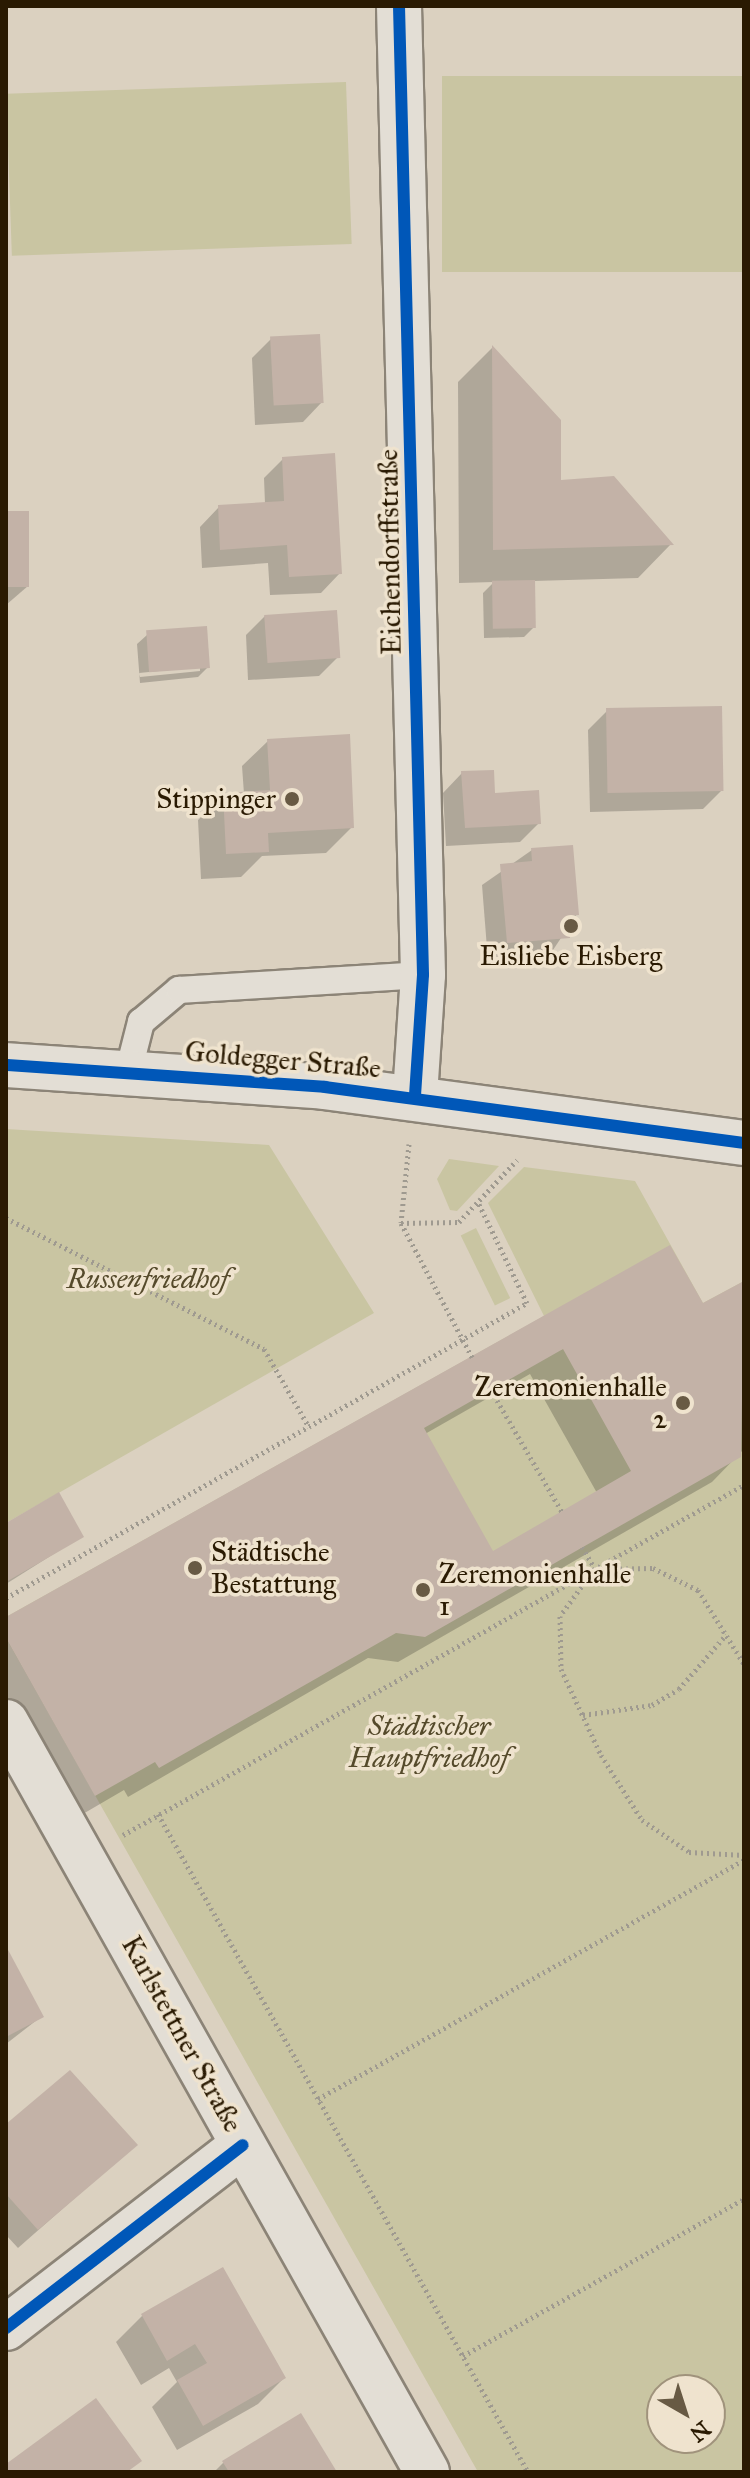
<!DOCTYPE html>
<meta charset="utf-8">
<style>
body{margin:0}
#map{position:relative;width:750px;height:2478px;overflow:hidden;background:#dbd1c0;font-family:"IM FELL Great Primer",serif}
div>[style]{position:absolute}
.green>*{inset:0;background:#c9c5a2;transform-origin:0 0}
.shadow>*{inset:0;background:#0003}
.building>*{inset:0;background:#c3b2a7;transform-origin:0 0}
.path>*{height:5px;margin-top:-2.5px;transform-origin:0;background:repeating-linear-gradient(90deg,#9f9a90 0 2px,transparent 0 6px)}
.roads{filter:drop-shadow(2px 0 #8c8477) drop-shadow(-2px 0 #8c8477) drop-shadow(0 2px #8c8477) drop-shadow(0 -2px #8c8477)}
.lane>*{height:26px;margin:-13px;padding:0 13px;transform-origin:13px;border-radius:13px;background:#e3ded5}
.street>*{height:44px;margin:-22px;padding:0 22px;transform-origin:22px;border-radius:22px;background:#e3ded5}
.secondary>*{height:44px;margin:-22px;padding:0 22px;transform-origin:22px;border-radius:22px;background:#e3ded5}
.cycleway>*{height:12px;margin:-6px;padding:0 6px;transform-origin:6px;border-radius:6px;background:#0057b8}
.dots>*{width:22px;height:22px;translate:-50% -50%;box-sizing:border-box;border:4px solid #efe3ce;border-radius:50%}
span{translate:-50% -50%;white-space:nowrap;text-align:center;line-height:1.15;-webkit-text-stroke:7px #efe3ce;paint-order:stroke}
.street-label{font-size:28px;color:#2a1a02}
.poi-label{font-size:28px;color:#2a1a02}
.right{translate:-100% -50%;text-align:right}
.left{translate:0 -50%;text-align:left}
.park-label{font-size:28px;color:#554a2b;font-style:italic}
.frame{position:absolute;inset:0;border:8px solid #2a1a02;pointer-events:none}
.north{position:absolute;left:646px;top:2374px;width:80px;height:80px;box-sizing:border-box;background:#efe3ce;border:2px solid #a0937c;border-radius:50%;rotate:141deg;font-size:22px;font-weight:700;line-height:32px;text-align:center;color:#2a1a02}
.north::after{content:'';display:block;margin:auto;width:28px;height:36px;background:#685a44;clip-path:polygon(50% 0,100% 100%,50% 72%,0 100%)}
</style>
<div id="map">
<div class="green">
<i style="left:744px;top:76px;width:196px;height:302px;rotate:90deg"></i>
<i style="left:346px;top:82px;width:162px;height:340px;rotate:88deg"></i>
<i style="clip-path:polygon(6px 1129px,269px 1145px,374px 1313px,6px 1523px)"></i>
<i style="clip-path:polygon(449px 1159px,499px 1166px,457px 1211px,450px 1210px,437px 1179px)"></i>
<i style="clip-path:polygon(evenodd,524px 1167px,635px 1181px,703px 1303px,744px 1281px,744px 2472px,478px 2472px,6px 1638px,6px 1617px,544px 1316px,488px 1203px,524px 1167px,662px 2390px,710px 2390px,710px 2438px,662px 2438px,662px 2390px)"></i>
<i style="left:476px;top:1228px;width:78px;height:17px;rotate:64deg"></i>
</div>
<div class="shadow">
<i style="clip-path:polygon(271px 339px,322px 402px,303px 422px,255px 425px,252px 358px)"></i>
<i style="clip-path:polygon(492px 348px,559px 421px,559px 482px,671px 544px,638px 578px,533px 581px,534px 627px,524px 637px,484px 638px,483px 593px,494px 582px,459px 583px,458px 382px)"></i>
<i style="clip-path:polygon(283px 459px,340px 573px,321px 593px,270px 595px,268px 563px,202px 568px,200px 527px,219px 507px,265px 504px,264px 478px)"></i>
<i style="clip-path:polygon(6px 513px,28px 586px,6px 605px)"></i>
<i style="clip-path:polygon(265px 616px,338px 657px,319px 676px,248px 680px,246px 635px)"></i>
<i style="clip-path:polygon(evenodd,147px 635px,208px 667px,198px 677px,140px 683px,137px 644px,147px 635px,200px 667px,200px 671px,140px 677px,139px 673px,200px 667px)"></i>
<i style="clip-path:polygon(607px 711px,722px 790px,703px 809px,590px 812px,588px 730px)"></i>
<i style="clip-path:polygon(268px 741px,352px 827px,326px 853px,262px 856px,241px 877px,201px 879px,198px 820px,224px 795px,244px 794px,242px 766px)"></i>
<i style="clip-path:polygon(462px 773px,493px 795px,539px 823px,520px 842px,446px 846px,443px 793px)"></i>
<i style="clip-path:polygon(532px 850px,577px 914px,549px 956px,488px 961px,482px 885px)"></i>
<i style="clip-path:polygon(evenodd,744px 1283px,744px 1449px,712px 1482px,398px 1662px,368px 1658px,128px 1797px,124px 1790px,64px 1825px,6px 1721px,6px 1619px,406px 1397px,703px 1306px,744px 1283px,530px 1374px,597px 1493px,492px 1554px,425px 1434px,530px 1374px)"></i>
<i style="clip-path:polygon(6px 1526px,82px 1536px,6px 1584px)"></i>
<i style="clip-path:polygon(6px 1950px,42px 2016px,6px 2044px)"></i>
<i style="clip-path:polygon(6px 2127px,135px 2145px,18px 2248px,6px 2235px)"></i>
<i style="clip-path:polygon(222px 2270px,284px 2378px,258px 2404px,177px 2450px,152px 2407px,177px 2382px,169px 2368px,141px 2385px,116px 2342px,142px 2316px)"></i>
<i style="clip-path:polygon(223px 2463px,335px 2472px,214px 2472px)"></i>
</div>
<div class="building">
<i style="left:320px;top:334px;width:69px;height:50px;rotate:87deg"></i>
<i style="clip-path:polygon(492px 345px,561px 420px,561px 480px,614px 476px,674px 545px,493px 550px)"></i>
<i style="clip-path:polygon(335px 453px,342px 574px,289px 577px,287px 545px,220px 550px,218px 505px,284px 501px,282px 457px)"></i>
<i style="left:6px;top:511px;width:23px;height:76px"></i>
<i style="left:535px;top:580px;width:48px;height:43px;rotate:89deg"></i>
<i style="left:337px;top:610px;width:48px;height:73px;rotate:86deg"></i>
<i style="left:207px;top:626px;width:42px;height:61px;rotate:86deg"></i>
<i style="left:722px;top:706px;width:85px;height:116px;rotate:89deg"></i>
<i style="clip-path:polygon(350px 734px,354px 828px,268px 833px,269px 852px,226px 854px,223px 793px,270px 790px,267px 739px)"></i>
<i style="clip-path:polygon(494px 770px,495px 793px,539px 790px,541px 824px,465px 828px,461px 771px)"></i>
<i style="clip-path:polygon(573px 845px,579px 915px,568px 916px,570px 938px,507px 943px,500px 864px,532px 861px,531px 848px)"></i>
<i style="clip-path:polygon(evenodd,670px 1245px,703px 1303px,744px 1281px,741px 1457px,425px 1637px,396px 1633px,159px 1768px,155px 1762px,95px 1796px,6px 1638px,6px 1617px,670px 1245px,563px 1349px,631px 1471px,493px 1551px,424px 1428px,563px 1349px)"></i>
<i style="clip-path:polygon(59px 1492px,84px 1537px,6px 1582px,6px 1523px)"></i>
<i style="clip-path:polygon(6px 1946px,44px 2017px,6px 2037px)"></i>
<i style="clip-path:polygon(70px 2070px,138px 2145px,38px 2230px,6px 2194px,6px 2124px)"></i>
<i style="clip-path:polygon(223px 2267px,286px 2378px,203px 2426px,177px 2380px,207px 2363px,195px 2344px,167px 2361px,141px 2314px)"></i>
<i style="clip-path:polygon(96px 2398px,142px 2461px,127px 2472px,6px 2472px,6px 2464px)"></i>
<i style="clip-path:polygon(301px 2413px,337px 2472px,229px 2472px,222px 2461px)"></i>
</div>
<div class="path">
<i style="left:409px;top:1144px;width:79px;rotate:95.8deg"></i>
<i style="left:401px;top:1223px;width:152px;rotate:62.1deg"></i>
<i style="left:6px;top:1218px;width:289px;rotate:26.9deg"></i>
<i style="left:264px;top:1349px;width:90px;rotate:60deg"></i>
<i style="left:401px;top:1223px;width:58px;rotate:-1deg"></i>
<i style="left:459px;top:1222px;width:85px;rotate:-46.9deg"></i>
<i style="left:491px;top:1390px;width:141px;rotate:59.8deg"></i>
<i style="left:582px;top:1547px;width:26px;rotate:59deg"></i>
<i style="left:596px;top:1569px;width:57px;rotate:-1deg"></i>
<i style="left:653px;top:1568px;width:50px;rotate:26.1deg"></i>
<i style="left:698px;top:1590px;width:87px;rotate:58.1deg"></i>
<i style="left:592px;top:1572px;width:54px;rotate:126deg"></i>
<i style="left:560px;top:1616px;width:53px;rotate:88.9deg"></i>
<i style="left:561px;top:1669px;width:95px;rotate:65.1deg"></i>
<i style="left:601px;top:1755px;width:77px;rotate:57.8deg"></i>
<i style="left:642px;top:1820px;width:57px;rotate:34.2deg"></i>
<i style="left:689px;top:1852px;width:55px;rotate:3.1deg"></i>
<i style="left:6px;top:1598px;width:599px;rotate:-29.52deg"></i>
<i style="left:527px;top:1303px;width:112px;rotate:-115.9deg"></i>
<i style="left:583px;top:1715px;width:70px;rotate:-8.2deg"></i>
<i style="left:652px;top:1705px;width:31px;rotate:-31deg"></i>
<i style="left:679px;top:1689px;width:72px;rotate:-49deg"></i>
<i style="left:158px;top:1814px;width:755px;rotate:60.65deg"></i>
<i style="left:123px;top:1835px;width:713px;rotate:-29.41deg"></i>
<i style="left:318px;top:2099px;width:488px;rotate:-29.3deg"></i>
<i style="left:463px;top:2356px;width:322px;rotate:-29.2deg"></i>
</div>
<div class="roads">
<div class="lane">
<i style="left:129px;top:1069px;width:49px;rotate:-75.7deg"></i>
<i style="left:141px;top:1022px;width:50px;rotate:-40.1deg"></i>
<i style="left:179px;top:990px;width:244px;rotate:-3.5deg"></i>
</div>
<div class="street">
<i style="left:6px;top:2328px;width:299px;rotate:-37.7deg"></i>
</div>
<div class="secondary">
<i style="left:399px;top:6px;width:969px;rotate:88.58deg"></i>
<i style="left:423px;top:975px;width:122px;rotate:93.8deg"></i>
<i style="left:6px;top:1065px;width:320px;rotate:3.9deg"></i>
<i style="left:325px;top:1087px;width:423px;rotate:7.6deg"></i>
<i style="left:6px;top:1722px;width:860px;rotate:60.69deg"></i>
</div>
</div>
<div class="cycleway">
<i style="left:399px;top:6px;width:969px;rotate:88.58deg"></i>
<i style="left:423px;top:975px;width:122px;rotate:93.8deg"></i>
<i style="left:6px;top:1065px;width:320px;rotate:3.9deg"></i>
<i style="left:325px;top:1087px;width:423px;rotate:7.6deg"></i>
<i style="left:6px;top:2328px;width:299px;rotate:-37.7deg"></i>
</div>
<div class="dots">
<i style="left:292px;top:799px;background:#685a44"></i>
<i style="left:571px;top:926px;background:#685a44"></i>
<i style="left:683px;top:1403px;background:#685a44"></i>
<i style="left:195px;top:1568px;background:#685a44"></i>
<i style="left:423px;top:1590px;background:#685a44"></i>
</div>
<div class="street-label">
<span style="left:390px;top:552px;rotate:-91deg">Eichendorffstraße</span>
<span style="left:283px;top:1060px;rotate:5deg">Goldegger Straße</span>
<span style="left:182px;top:2034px;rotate:61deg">Karlstettner Straße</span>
</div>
<div class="poi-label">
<span class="right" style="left:276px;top:799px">Stippinger</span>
<span style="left:571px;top:956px">Eisliebe Eisberg</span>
<span class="right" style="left:667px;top:1403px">Zeremonienhalle<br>2</span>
<span class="left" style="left:211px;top:1568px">Städtische<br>Bestattung</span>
<span class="left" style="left:439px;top:1590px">Zeremonienhalle<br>1</span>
</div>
<div class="park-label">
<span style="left:148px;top:1279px">Russenfriedhof</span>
<span style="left:429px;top:1742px">Städtischer<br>Hauptfriedhof</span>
</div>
<div class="frame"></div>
<div class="north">N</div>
</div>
